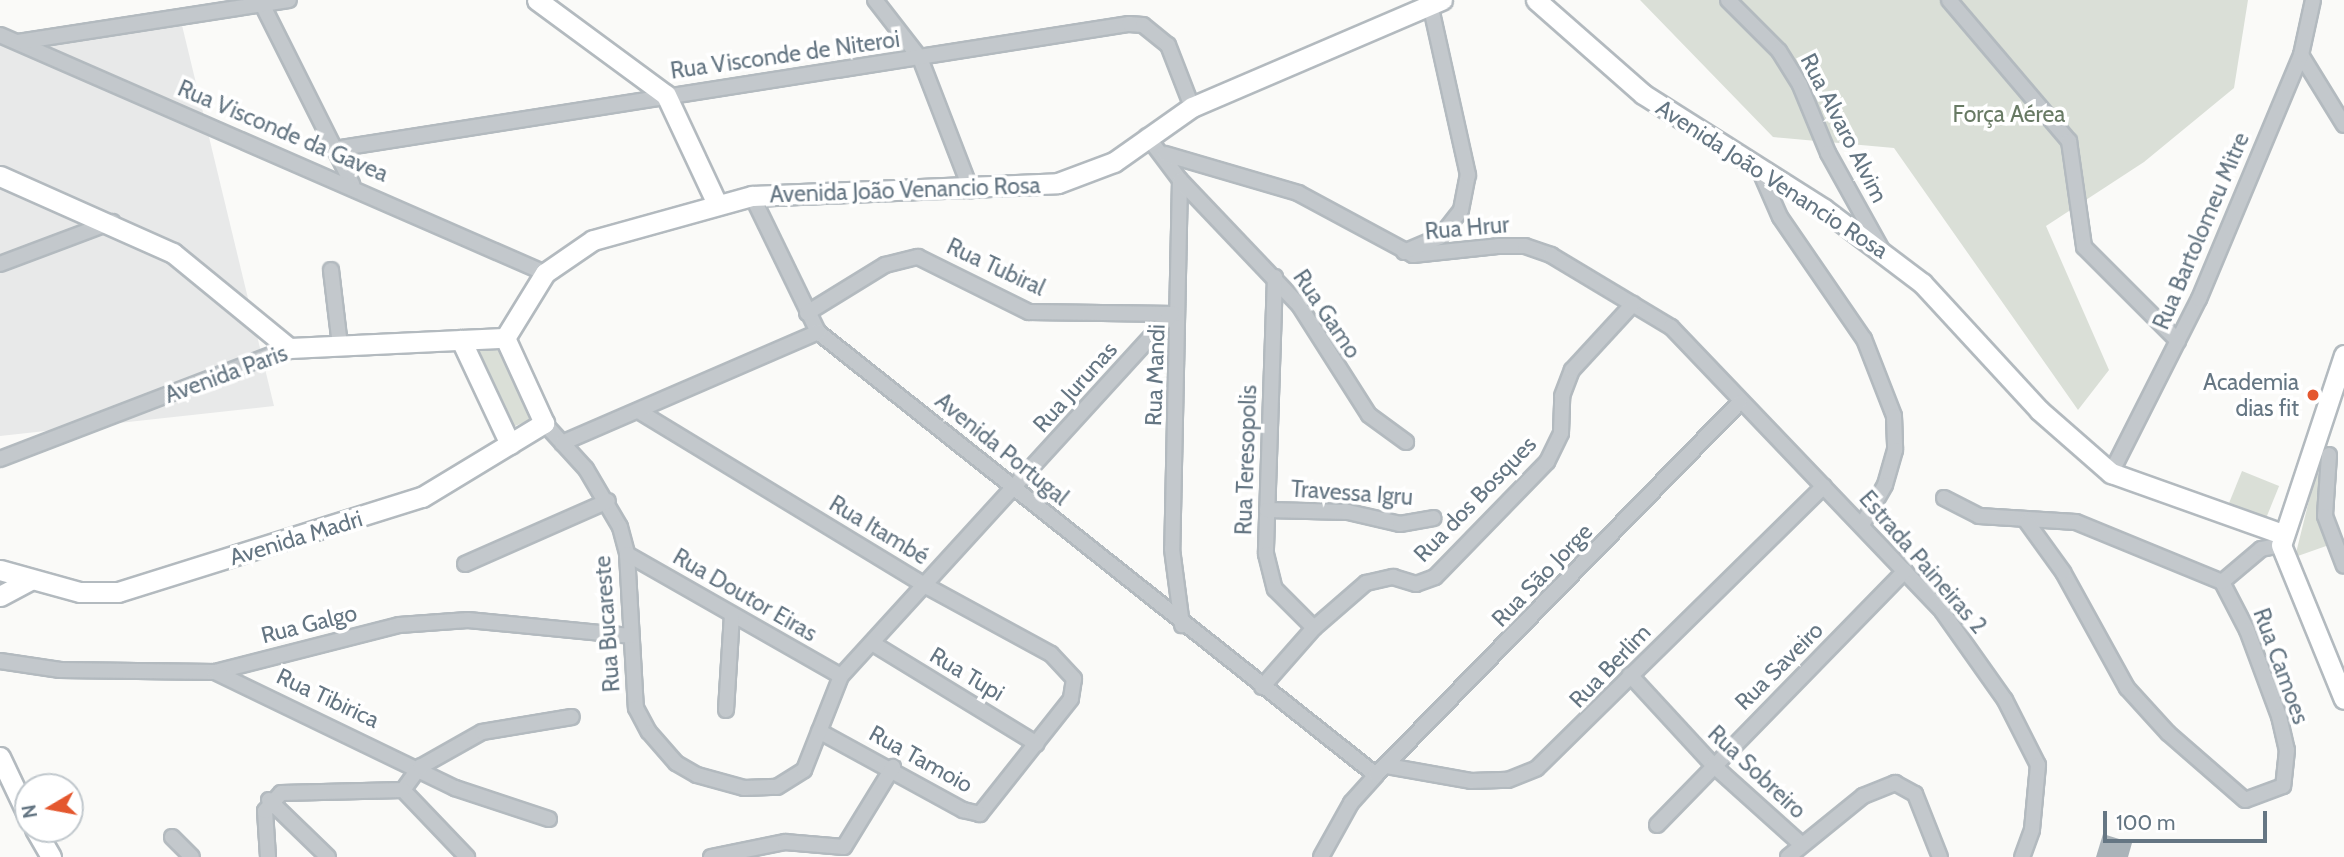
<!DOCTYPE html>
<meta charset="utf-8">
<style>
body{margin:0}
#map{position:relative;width:2344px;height:857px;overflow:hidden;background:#fafaf8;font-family:Cabin,sans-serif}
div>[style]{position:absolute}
.built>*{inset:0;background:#e8e9e9}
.green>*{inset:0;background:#dadfd7;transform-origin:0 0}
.building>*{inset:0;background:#aab3b9}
.roads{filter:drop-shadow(2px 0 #b3babf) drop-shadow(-2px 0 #b3babf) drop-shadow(0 2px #b3babf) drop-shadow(0 -2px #b3babf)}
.minor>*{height:14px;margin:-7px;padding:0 7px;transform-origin:7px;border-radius:7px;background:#c3c8cc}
.secondary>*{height:19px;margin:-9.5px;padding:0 9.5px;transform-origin:9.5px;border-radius:9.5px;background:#fff}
.dots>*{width:19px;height:19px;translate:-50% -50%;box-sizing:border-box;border:4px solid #fff;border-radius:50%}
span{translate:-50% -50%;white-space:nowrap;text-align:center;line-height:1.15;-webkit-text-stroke:7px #fff;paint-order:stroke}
.street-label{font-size:23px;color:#657683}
.park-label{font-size:23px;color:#687a64}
.poi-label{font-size:23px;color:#657683}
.right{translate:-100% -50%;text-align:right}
.north{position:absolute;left:14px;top:773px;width:70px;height:70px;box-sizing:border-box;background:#fff;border:2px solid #c1c8cd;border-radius:50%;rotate:260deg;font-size:19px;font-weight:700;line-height:28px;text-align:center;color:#657683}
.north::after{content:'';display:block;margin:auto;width:24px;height:32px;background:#e4572e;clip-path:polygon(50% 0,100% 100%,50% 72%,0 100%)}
.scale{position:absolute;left:2103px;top:811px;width:164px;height:32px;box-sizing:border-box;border:4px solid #657683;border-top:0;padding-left:9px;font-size:21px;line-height:24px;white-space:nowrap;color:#657683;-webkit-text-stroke:5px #fff;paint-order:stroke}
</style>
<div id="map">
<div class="built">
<i style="clip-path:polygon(180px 17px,274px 406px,0 436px,0 42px)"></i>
</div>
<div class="green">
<i style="clip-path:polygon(1640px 0,2248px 0,2234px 88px,2144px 162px,2046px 226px,2109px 370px,2078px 410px,1894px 148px,1773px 137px)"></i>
<i style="clip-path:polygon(502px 345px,532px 419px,508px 429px,470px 346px)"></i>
<i style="clip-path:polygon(2318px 464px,2318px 521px,2329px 545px,2295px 557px)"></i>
<i style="left:2242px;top:471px;width:40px;height:41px;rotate:22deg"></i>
</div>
<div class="building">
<i style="clip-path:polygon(2103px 834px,2132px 843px,2128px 857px,2096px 857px)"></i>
</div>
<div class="roads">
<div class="minor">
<i style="left:260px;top:0;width:206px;rotate:63.4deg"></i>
<i style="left:875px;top:0;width:73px;rotate:52.2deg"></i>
<i style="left:920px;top:58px;width:142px;rotate:68.9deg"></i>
<i style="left:1728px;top:0;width:72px;rotate:45deg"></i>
<i style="left:1779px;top:51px;width:40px;rotate:58deg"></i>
<i style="left:1800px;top:85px;width:74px;rotate:67.6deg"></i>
<i style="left:1828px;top:153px;width:111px;rotate:60.9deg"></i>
<i style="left:1949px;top:0;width:185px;rotate:49.6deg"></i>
<i style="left:2069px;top:141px;width:107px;rotate:81.9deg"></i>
<i style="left:2084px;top:247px;width:133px;rotate:45deg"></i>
<i style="left:0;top:35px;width:595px;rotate:23.59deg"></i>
<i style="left:18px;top:42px;width:274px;rotate:-8.8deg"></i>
<i style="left:2301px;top:55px;width:82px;rotate:58.4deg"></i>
<i style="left:1147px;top:136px;width:55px;rotate:53.1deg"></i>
<i style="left:1180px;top:180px;width:369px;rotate:91.2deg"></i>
<i style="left:1172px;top:549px;width:77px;rotate:82.5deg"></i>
<i style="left:335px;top:149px;width:804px;rotate:-8.95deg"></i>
<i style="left:1129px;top:24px;width:14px;rotate:4deg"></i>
<i style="left:1143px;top:25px;width:32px;rotate:39deg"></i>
<i style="left:1168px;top:45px;width:66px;rotate:68.8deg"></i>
<i style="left:1165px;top:154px;width:139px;rotate:16.3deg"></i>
<i style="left:1298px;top:193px;width:131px;rotate:28.3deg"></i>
<i style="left:1413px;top:255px;width:85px;rotate:-6deg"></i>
<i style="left:1498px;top:246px;width:27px"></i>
<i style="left:1525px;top:246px;width:28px;rotate:19deg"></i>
<i style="left:1551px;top:255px;width:140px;rotate:31deg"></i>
<i style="left:1671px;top:327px;width:393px;rotate:46.3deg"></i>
<i style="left:1942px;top:611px;width:109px;rotate:54.7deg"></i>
<i style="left:2005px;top:700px;width:73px;rotate:63.1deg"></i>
<i style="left:2038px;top:765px;width:65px;rotate:95.3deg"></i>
<i style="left:2032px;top:830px;width:29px;rotate:110deg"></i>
<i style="left:1759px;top:169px;width:52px;rotate:66.4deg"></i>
<i style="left:1780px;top:217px;width:148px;rotate:55.5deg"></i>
<i style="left:1864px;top:339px;width:83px;rotate:68.7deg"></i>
<i style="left:1894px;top:416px;width:34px;rotate:88deg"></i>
<i style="left:1895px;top:450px;width:36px;rotate:106deg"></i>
<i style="left:1885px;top:485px;width:46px;rotate:119.9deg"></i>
<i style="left:1180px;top:180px;width:173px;rotate:46.4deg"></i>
<i style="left:1299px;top:305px;width:130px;rotate:57.5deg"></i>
<i style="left:1369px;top:415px;width:46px;rotate:36.1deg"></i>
<i style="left:752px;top:196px;width:151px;rotate:64.1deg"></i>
<i style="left:818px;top:332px;width:712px;rotate:38.45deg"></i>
<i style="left:1404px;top:252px;width:39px;rotate:-23deg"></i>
<i style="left:1440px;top:237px;width:34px;rotate:-52deg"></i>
<i style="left:1461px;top:210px;width:36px;rotate:-79deg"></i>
<i style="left:1468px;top:175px;width:175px;rotate:-102.5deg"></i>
<i style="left:0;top:264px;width:120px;rotate:-20.6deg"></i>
<i style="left:331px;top:270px;width:76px;rotate:83.2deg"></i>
<i style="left:1275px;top:277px;width:277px;rotate:91.9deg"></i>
<i style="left:1266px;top:554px;width:36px;rotate:76deg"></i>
<i style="left:1275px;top:589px;width:55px;rotate:45deg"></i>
<i style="left:807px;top:313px;width:92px;rotate:-31.6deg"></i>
<i style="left:885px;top:265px;width:34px;rotate:-14deg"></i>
<i style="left:918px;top:257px;width:124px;rotate:26.4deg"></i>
<i style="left:1029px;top:312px;width:146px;rotate:0.8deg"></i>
<i style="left:640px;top:412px;width:337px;rotate:31.3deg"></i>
<i style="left:928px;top:587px;width:140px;rotate:28.6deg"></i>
<i style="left:1051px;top:654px;width:34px;rotate:47deg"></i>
<i style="left:1074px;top:679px;width:20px;rotate:99deg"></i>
<i style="left:1071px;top:699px;width:147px;rotate:128.4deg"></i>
<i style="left:980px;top:814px;width:17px;rotate:-167deg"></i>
<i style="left:963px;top:810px;width:164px;rotate:-151.3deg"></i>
<i style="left:544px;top:423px;width:62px;rotate:47.6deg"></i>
<i style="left:586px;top:469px;width:67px;rotate:59.6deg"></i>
<i style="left:620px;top:527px;width:28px;rotate:75deg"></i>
<i style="left:627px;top:554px;width:154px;rotate:86.7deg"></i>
<i style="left:636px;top:708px;width:27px;rotate:62deg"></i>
<i style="left:649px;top:732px;width:41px;rotate:48.9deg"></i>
<i style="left:676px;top:763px;width:24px;rotate:30deg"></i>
<i style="left:697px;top:775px;width:49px;rotate:15.5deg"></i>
<i style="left:744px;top:788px;width:33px;rotate:-2deg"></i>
<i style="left:777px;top:787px;width:32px;rotate:-32deg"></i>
<i style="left:804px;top:770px;width:101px;rotate:-68.5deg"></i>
<i style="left:841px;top:676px;width:491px;rotate:-47.6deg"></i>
<i style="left:562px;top:443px;width:279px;rotate:-23.4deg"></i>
<i style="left:2329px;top:455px;width:61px;rotate:93.8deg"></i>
<i style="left:2325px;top:516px;width:53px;rotate:69.2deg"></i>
<i style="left:0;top:459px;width:310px;rotate:-21deg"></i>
<i style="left:2111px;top:473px;width:195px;rotate:-63.2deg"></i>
<i style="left:2199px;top:299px;width:264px;rotate:-67.3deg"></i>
<i style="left:2301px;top:55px;width:56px;rotate:-77.7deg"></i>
<i style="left:1944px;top:498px;width:39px;rotate:27deg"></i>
<i style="left:1979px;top:516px;width:97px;rotate:3.5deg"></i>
<i style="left:2076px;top:522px;width:158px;rotate:22.3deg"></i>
<i style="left:2222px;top:582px;width:54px;rotate:62.5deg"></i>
<i style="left:2247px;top:630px;width:92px;rotate:69.6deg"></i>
<i style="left:2279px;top:716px;width:35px;rotate:77deg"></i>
<i style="left:2287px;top:750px;width:36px;rotate:96deg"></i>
<i style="left:2283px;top:786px;width:40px;rotate:159.8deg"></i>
<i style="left:2245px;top:800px;width:102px;rotate:-139deg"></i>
<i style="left:2168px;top:733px;width:61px;rotate:-132.3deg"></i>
<i style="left:2127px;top:688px;width:132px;rotate:-118.9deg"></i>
<i style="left:2063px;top:572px;width:62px;rotate:-125.8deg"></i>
<i style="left:1267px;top:510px;width:81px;rotate:1.4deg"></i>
<i style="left:1348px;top:512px;width:53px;rotate:13deg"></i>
<i style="left:1400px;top:524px;width:34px;rotate:-10deg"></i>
<i style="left:627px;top:554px;width:246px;rotate:29.7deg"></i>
<i style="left:465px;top:564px;width:156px;rotate:-23.8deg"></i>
<i style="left:2222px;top:582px;width:51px;rotate:-40.2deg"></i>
<i style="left:2261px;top:549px;width:20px;rotate:-11deg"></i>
<i style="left:872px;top:643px;width:193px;rotate:31.5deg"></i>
<i style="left:0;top:661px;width:61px;rotate:8.5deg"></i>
<i style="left:60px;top:670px;width:155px;rotate:0.7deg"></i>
<i style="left:215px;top:672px;width:190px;rotate:-14.3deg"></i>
<i style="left:399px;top:625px;width:69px;rotate:-4.1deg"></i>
<i style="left:468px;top:620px;width:163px;rotate:5.6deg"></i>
<i style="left:215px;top:672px;width:267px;rotate:25.8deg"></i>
<i style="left:455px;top:788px;width:99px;rotate:18.3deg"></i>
<i style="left:1630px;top:675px;width:122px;rotate:47.3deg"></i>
<i style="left:1713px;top:765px;width:118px;rotate:41.9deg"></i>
<i style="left:1262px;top:687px;width:79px;rotate:-48.6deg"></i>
<i style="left:1314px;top:628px;width:69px;rotate:-40.9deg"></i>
<i style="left:1366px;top:583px;width:28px;rotate:-13deg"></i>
<i style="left:1393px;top:577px;width:24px;rotate:17deg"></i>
<i style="left:1416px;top:584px;width:20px;rotate:-20deg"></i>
<i style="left:1435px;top:577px;width:161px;rotate:-45.8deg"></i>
<i style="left:1547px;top:462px;width:32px;rotate:-64deg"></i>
<i style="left:1561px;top:433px;width:37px;rotate:-88deg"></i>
<i style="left:1562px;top:396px;width:28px;rotate:-69deg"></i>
<i style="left:1572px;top:370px;width:90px;rotate:-47.3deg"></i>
<i style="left:726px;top:710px;width:95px;rotate:-86.4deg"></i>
<i style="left:1387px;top:766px;width:85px;rotate:10.1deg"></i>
<i style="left:1471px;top:781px;width:37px;rotate:-2deg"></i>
<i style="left:1508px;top:780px;width:31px;rotate:-22deg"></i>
<i style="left:1537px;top:768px;width:402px;rotate:-44.5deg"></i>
<i style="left:403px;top:790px;width:29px;rotate:-54deg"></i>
<i style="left:420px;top:767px;width:71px;rotate:-29.4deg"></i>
<i style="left:482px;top:732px;width:91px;rotate:-9.5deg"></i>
<i style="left:403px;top:790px;width:93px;rotate:46.3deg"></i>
<i style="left:269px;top:800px;width:82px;rotate:44deg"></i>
<i style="left:1657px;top:825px;width:355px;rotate:-45.7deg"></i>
<i style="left:172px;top:837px;width:28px;rotate:45deg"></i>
<i style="left:268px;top:857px;width:46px;rotate:-93.7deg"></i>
<i style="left:265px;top:811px;width:24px;rotate:-48deg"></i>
<i style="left:281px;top:793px;width:122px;rotate:-1.4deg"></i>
<i style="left:711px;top:857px;width:76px;rotate:-11.5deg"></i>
<i style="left:785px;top:842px;width:59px;rotate:4.8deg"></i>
<i style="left:844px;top:847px;width:94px;rotate:-58.5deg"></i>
<i style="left:1321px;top:857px;width:62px;rotate:-60.9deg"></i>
<i style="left:1351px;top:803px;width:38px;rotate:-48deg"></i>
<i style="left:1376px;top:775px;width:520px;rotate:-45.7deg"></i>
<i style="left:1788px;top:857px;width:97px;rotate:-39.1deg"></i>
<i style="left:1863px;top:796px;width:35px;rotate:-22deg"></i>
<i style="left:1895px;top:783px;width:23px;rotate:29deg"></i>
<i style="left:1915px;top:794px;width:68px;rotate:68.4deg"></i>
</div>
<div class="secondary">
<i style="left:537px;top:0;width:160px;rotate:36.4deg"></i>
<i style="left:666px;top:95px;width:120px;rotate:64.9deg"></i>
<i style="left:1536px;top:0;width:142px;rotate:41.3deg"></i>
<i style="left:1643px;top:94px;width:214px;rotate:32.4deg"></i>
<i style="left:1824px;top:209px;width:123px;rotate:37.1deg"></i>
<i style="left:1922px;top:283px;width:173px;rotate:47.3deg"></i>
<i style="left:2039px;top:410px;width:96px;rotate:41.2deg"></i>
<i style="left:2111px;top:473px;width:182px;rotate:19.6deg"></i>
<i style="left:0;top:176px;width:189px;rotate:24deg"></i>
<i style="left:173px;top:253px;width:150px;rotate:39.3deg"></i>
<i style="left:289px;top:348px;width:216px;rotate:-2.7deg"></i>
<i style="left:505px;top:338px;width:76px;rotate:-58.4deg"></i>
<i style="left:545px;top:273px;width:58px;rotate:-34.5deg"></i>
<i style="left:593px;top:240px;width:165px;rotate:-15.5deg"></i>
<i style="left:752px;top:196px;width:306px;rotate:-2.4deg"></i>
<i style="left:1058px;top:183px;width:60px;rotate:-20.6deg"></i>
<i style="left:1114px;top:162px;width:95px;rotate:-35.2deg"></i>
<i style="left:1192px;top:107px;width:272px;rotate:-23.2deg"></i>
<i style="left:461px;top:340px;width:115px;rotate:64.8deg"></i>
<i style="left:2344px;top:355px;width:200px;rotate:108.3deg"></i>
<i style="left:2281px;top:545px;width:166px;rotate:67.8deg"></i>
<i style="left:0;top:570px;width:83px;rotate:15.4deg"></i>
<i style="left:80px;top:592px;width:38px"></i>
<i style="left:118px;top:592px;width:318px;rotate:-17.4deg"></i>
<i style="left:422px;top:497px;width:143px;rotate:-31.2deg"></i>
<i style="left:544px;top:423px;width:94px;rotate:-114.6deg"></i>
<i style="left:0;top:596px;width:34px;rotate:-28deg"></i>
<i style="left:0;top:757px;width:65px;rotate:64.6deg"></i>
<i style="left:35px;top:829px;width:32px;rotate:60deg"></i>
</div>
</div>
<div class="dots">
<i style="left:2313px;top:395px;background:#e4572e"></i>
</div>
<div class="street-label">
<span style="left:785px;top:55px;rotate:-8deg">Rua Visconde de Niteroi</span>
<span style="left:1844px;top:128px;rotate:63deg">Rua Alvaro Alvim</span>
<span style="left:283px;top:131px;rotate:23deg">Rua Visconde da Gavea</span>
<span style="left:1772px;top:179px;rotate:33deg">Avenida João Venancio Rosa</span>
<span style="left:905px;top:190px;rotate:-2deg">Avenida João Venancio Rosa</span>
<span style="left:1467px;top:228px;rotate:-5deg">Rua Hrur</span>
<span style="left:2201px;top:231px;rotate:-67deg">Rua Bartolomeu Mitre</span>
<span style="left:996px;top:267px;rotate:25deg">Rua Tubiral</span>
<span style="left:1327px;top:314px;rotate:56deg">Rua Gamo</span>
<span style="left:226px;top:374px;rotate:-20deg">Avenida Paris</span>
<span style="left:1155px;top:375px;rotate:-88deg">Rua Mandi</span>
<span style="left:1075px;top:387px;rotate:-48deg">Rua Jurunas</span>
<span style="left:1002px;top:449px;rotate:39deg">Avenida Portugal</span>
<span style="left:1246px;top:460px;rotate:-88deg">Rua Teresopolis</span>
<span style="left:1352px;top:493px;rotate:4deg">Travessa Igru</span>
<span style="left:1475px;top:499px;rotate:-46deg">Rua dos Bosques</span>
<span style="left:879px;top:530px;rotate:31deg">Rua Itambé</span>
<span style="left:296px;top:538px;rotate:-17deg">Avenida Madri</span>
<span style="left:1923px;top:562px;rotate:49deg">Estrada Paineiras 2</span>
<span style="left:1542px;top:575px;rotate:-46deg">Rua São Jorge</span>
<span style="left:745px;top:595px;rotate:30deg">Rua Doutor Eiras</span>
<span style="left:309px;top:624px;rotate:-14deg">Rua Galgo</span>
<span style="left:607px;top:624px;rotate:-94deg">Rua Bucareste</span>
<span style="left:1610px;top:666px;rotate:-46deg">Rua Berlim</span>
<span style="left:1779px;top:666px;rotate:-45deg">Rua Saveiro</span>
<span style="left:2281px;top:666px;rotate:70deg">Rua Camoes</span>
<span style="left:967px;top:674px;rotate:31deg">Rua Tupi</span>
<span style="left:328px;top:698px;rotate:25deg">Rua Tibirica</span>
<span style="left:921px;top:759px;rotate:29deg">Rua Tamoio</span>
<span style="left:1757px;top:772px;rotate:43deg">Rua Sobreiro</span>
</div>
<div class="park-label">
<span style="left:2009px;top:114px">Força Aérea</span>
</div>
<div class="poi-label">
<span class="right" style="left:2299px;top:395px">Academia<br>dias fit</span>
</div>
<div class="north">N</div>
<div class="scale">100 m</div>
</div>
